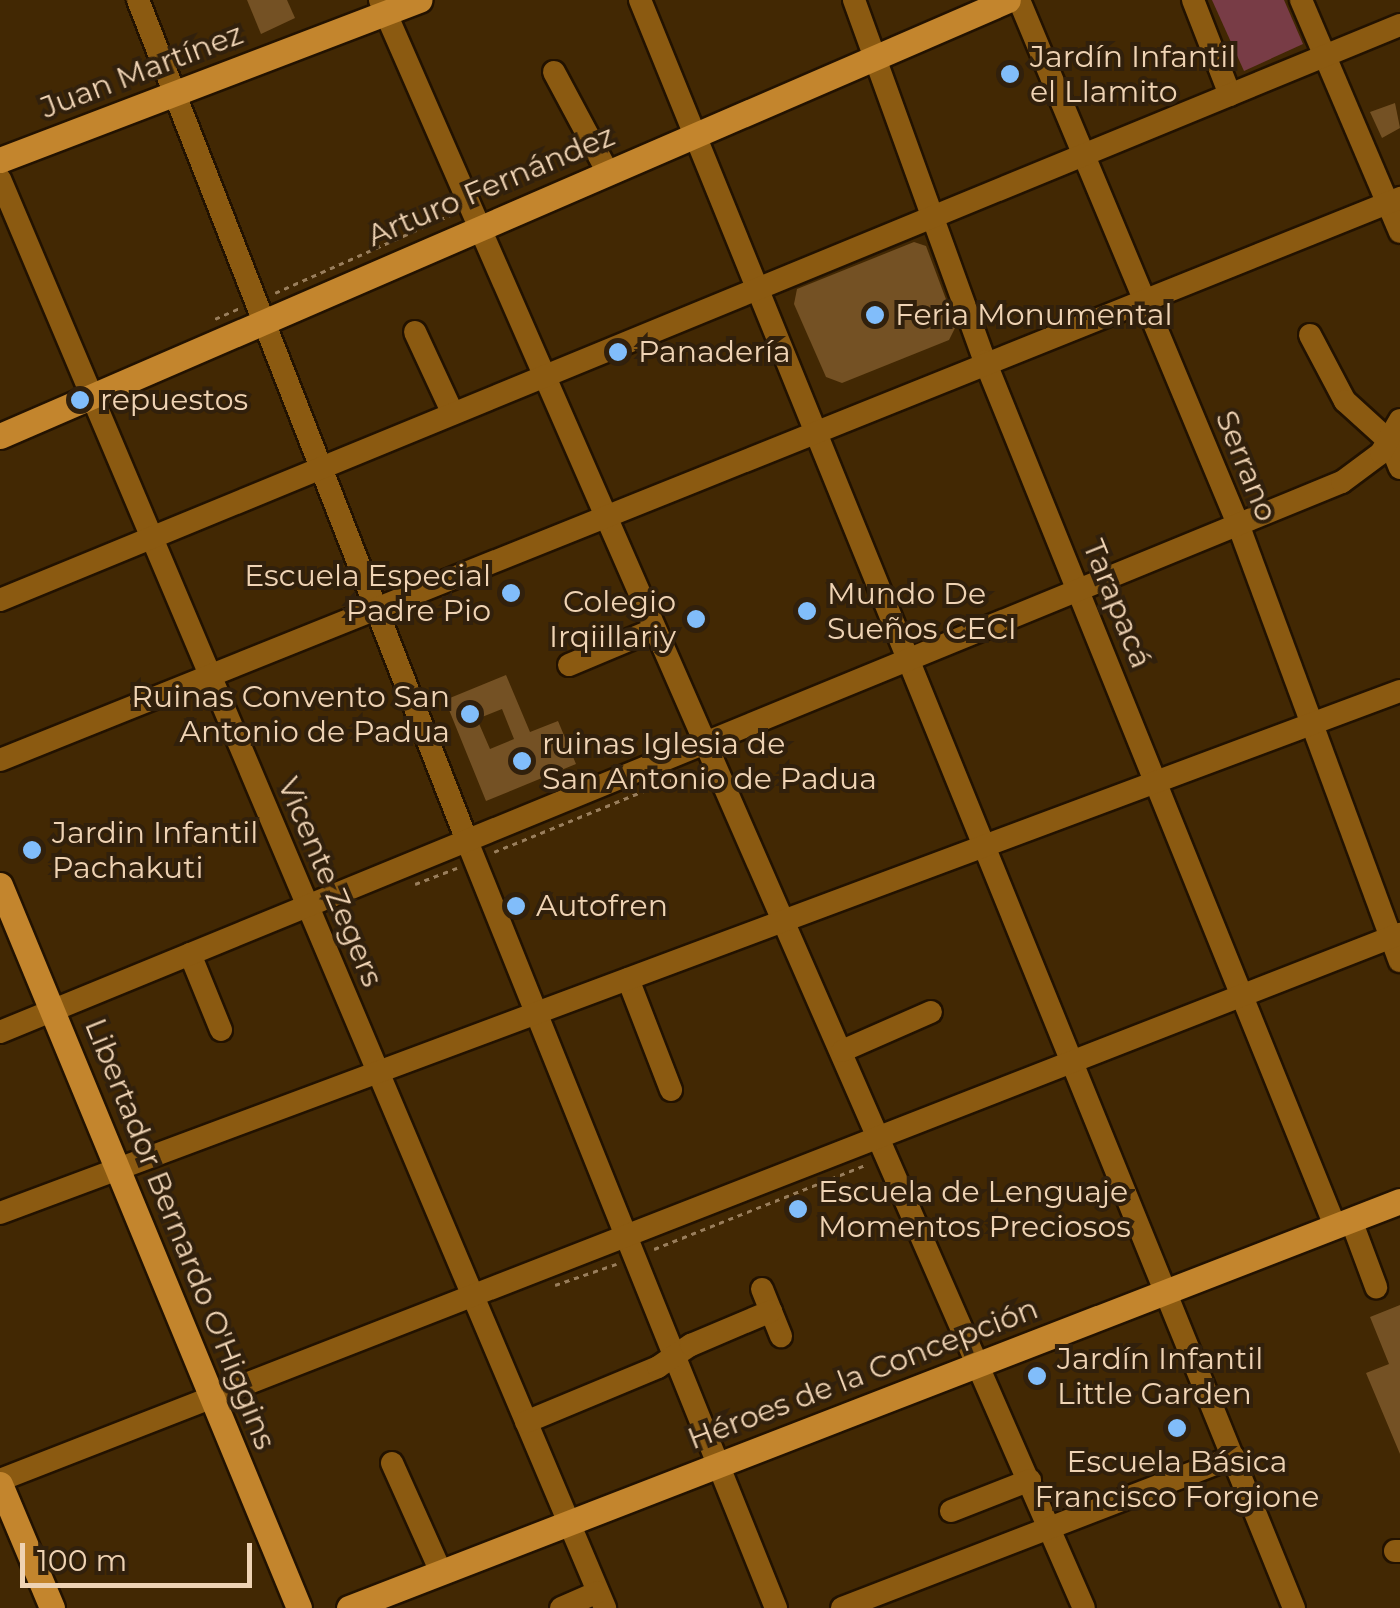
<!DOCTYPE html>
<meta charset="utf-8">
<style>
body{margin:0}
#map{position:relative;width:1400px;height:1608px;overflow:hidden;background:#422803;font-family:Montserrat,sans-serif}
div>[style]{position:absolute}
.green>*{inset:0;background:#783c46}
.building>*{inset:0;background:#745124}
.path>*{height:2.5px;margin-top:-1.25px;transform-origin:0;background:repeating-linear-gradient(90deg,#997e5c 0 5px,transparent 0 10px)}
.roads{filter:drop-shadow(2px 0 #221201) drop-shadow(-2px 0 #221201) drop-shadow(0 2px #221201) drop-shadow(0 -2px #221201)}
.minor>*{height:22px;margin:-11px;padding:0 11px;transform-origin:11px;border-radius:11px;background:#8b5a11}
.major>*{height:25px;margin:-12.5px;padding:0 12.5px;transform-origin:12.5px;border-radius:12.5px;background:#c3852d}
.dots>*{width:28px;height:28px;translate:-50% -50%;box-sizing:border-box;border:5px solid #31200c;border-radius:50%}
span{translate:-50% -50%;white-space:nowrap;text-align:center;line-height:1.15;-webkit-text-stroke:8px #31200c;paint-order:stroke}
.poi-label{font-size:30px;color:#efd3b4}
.left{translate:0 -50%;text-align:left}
.right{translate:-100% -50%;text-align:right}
.street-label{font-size:30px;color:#efd3b4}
.scale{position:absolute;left:20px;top:1543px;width:232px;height:45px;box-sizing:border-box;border:5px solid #efd3b4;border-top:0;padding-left:12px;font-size:30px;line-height:35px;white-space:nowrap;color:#efd3b4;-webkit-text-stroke:8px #31200c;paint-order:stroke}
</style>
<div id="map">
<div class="green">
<i style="clip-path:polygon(1212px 0,1284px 0,1303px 44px,1244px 71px)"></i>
</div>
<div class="building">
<i style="clip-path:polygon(247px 0,287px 0,295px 18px,261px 34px)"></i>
<i style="clip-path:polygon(1395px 103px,1400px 128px,1382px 138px,1370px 112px)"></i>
<i style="clip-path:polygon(914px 242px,926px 246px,956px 326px,949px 340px,842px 383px,826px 377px,794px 304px,797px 289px)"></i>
<i style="clip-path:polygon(evenodd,506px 675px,530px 732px,558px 721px,576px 764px,486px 801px,445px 700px,506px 675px,502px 709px,514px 739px,490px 749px,477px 719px,502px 709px)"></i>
<i style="clip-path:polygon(1400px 1305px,1400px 1454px,1366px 1373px,1389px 1364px,1370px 1317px)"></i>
</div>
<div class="path">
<i style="left:275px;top:293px;width:192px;rotate:-24deg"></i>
<i style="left:215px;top:319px;width:27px;rotate:-24deg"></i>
<i style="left:494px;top:852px;width:217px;rotate:-22.2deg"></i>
<i style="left:415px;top:884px;width:45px;rotate:-20.9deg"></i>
<i style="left:654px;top:1249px;width:227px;rotate:-21.7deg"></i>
<i style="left:555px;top:1285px;width:65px;rotate:-19deg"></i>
</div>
<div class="roads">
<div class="minor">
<i style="left:138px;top:0;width:903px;rotate:68.63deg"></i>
<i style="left:467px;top:841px;width:827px;rotate:68.06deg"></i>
<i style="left:380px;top:0;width:1755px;rotate:66.36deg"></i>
<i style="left:640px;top:0;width:1736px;rotate:67.87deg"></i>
<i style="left:854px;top:0;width:384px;rotate:70.1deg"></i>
<i style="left:985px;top:361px;width:933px;rotate:67.97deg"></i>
<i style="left:1019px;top:0;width:568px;rotate:67.32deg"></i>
<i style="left:1238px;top:524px;width:466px;rotate:69.7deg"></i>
<i style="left:1193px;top:0;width:102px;rotate:68.7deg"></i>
<i style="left:1301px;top:0;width:252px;rotate:66.9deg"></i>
<i style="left:554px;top:72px;width:112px;rotate:61.8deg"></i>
<i style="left:0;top:179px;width:1552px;rotate:67.05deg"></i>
<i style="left:415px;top:332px;width:90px;rotate:65.1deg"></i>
<i style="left:1310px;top:335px;width:75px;rotate:62.1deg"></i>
<i style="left:1345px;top:401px;width:59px;rotate:42.3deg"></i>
<i style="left:1389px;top:441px;width:29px;rotate:68deg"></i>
<i style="left:0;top:600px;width:1513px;rotate:-22.33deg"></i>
<i style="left:569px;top:665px;width:93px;rotate:-22.7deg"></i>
<i style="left:0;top:760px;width:1509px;rotate:-21.87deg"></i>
<i style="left:190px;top:954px;width:82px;rotate:67.8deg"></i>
<i style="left:628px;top:979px;width:119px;rotate:68.8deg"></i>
<i style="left:0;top:1032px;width:1450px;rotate:-22.29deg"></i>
<i style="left:1342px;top:482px;width:49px;rotate:-36.6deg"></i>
<i style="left:1381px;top:453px;width:38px;rotate:-60deg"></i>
<i style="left:842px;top:1051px;width:97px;rotate:-23.7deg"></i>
<i style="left:0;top:1213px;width:1494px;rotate:-20.45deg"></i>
<i style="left:1351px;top:1220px;width:72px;rotate:69.5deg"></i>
<i style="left:762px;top:1289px;width:51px;rotate:68deg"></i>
<i style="left:526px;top:1422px;width:143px;rotate:-22.6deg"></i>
<i style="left:658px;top:1367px;width:40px;rotate:-34deg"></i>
<i style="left:691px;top:1345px;width:87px;rotate:-23deg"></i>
<i style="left:392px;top:1463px;width:120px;rotate:65.8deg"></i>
<i style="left:0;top:1480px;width:1503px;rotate:-21.31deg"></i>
<i style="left:951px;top:1511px;width:85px;rotate:-21.4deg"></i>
<i style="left:1395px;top:1551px;width:5px"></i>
<i style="left:561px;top:1608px;width:40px;rotate:-23.4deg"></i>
<i style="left:842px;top:1608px;width:420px;rotate:-21.1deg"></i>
</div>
<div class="major">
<i style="left:0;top:160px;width:449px;rotate:-20.9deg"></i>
<i style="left:0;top:436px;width:1098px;rotate:-23.39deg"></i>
<i style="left:0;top:885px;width:782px;rotate:67.53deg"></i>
<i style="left:0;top:1484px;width:134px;rotate:67.2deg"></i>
<i style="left:349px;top:1608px;width:1127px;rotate:-21.17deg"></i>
</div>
</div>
<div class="dots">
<i style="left:1010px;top:74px;background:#81bdfa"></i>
<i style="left:875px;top:315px;background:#81bdfa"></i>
<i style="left:618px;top:352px;background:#81bdfa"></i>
<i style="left:80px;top:400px;background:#81bdfa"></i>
<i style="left:511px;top:593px;background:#81bdfa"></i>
<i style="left:807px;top:611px;background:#81bdfa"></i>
<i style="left:696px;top:619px;background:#81bdfa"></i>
<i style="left:470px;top:714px;background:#81bdfa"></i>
<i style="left:522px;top:761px;background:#81bdfa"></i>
<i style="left:32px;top:850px;background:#81bdfa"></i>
<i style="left:516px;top:906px;background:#81bdfa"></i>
<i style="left:798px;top:1209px;background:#81bdfa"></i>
<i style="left:1037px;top:1376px;background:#81bdfa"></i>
<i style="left:1177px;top:1428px;background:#81bdfa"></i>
</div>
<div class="poi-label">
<span class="left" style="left:1030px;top:74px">Jardín Infantil<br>el Llamito</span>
<span class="left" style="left:895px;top:315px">Feria Monumental</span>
<span class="left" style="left:638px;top:352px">Panadería</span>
<span class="left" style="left:100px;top:400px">repuestos</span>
<span class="right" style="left:491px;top:593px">Escuela Especial<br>Padre Pio</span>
<span class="left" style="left:827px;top:611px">Mundo De<br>Sueños CECI</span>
<span class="right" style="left:676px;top:619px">Colegio<br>Irqiillariy</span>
<span class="right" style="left:450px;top:714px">Ruinas Convento San<br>Antonio de Padua</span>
<span class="left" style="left:542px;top:761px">ruinas Iglesia de<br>San Antonio de Padua</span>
<span class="left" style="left:52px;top:850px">Jardin Infantil<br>Pachakuti</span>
<span class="left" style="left:536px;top:906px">Autofren</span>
<span class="left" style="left:818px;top:1209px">Escuela de Lenguaje<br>Momentos Preciosos</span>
<span class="left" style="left:1057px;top:1376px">Jardín Infantil<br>Little Garden</span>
<span style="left:1177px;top:1479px">Escuela Básica<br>Francisco Forgione</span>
</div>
<div class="street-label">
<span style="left:142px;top:71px;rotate:-21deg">Juan Martínez</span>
<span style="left:491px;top:186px;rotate:-23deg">Arturo Fernández</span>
<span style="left:1246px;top:466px;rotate:68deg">Serrano</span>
<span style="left:1117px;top:604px;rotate:68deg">Tarapacá</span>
<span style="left:330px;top:882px;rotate:67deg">Vicente Zegers</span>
<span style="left:180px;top:1234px;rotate:68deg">Libertador Bernardo O'Higgins</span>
<span style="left:863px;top:1374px;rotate:-21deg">Héroes de la Concepción</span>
</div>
<div class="scale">100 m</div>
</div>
